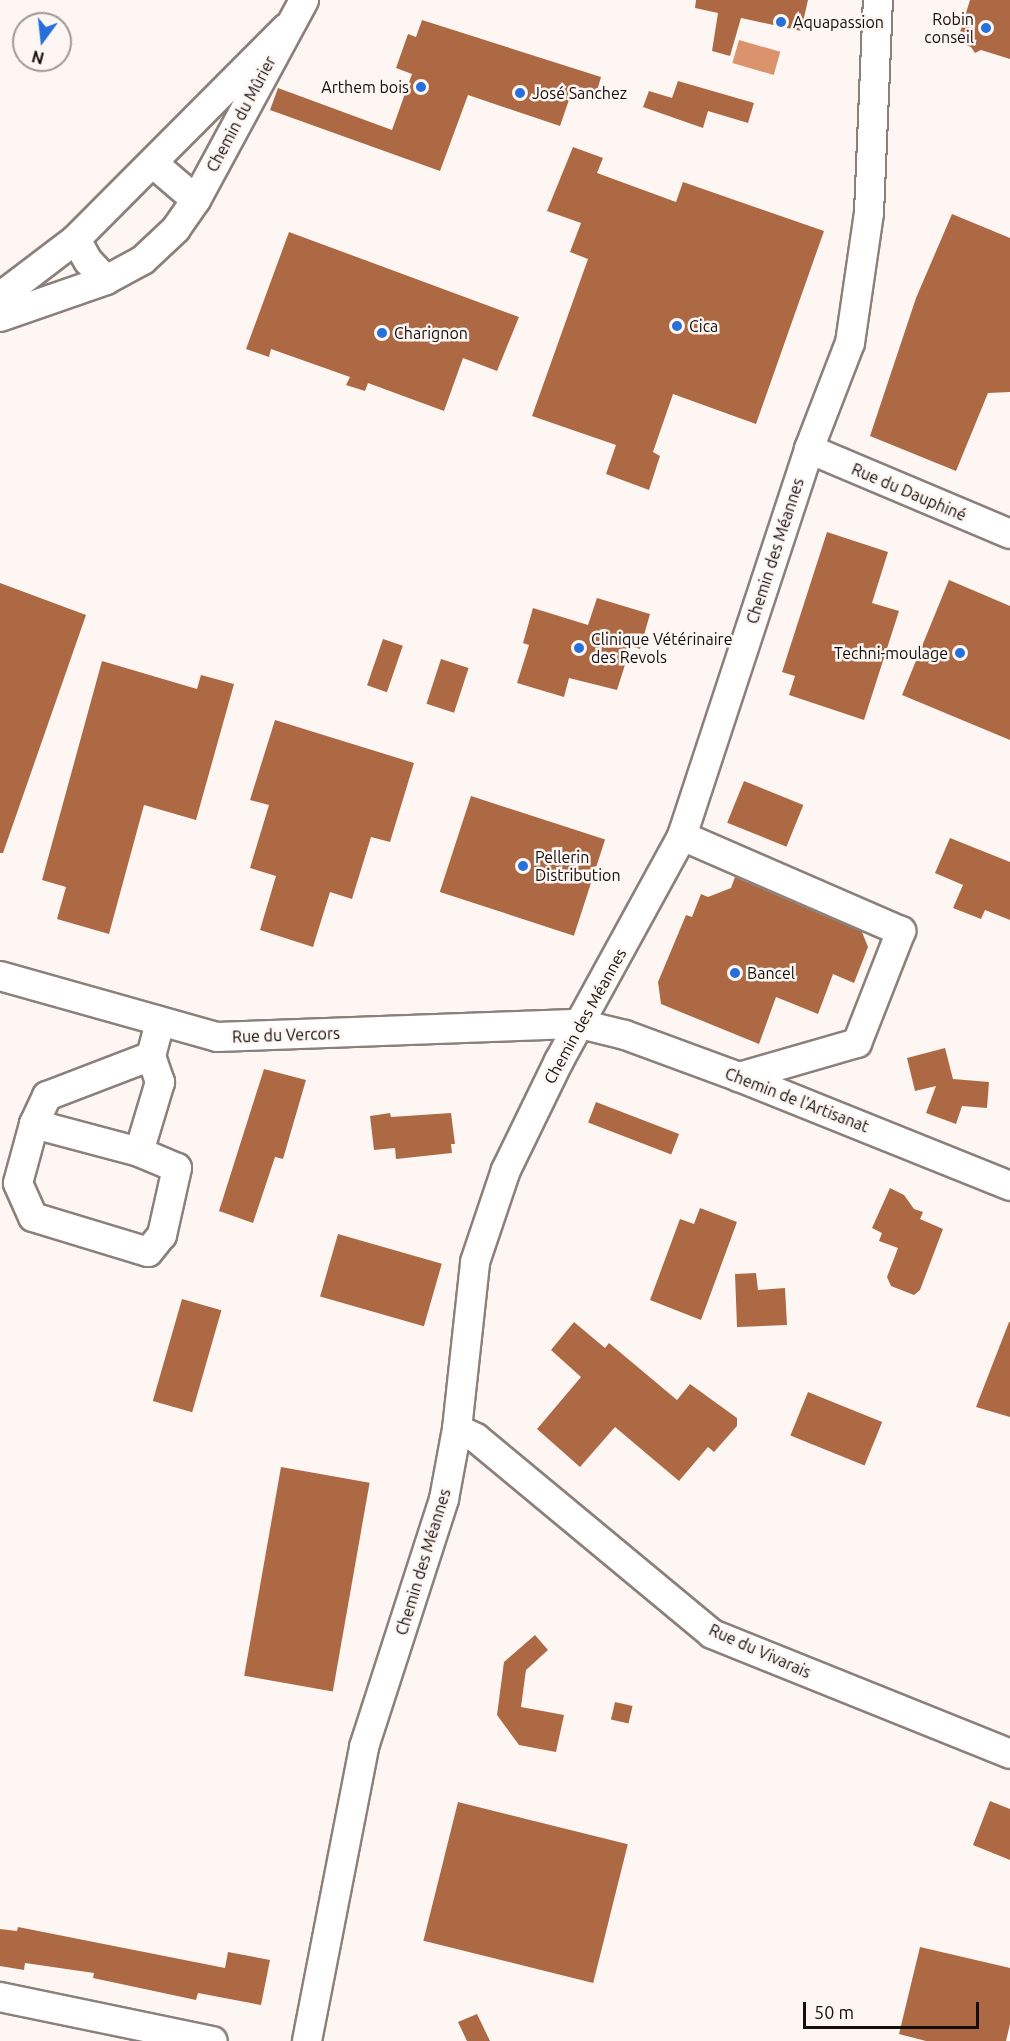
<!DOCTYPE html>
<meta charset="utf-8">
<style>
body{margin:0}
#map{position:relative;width:1010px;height:2041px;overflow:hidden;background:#fdf6f2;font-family:Ubuntu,sans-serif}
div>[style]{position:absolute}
.water>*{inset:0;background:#db936d;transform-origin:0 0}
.building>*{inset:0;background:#ad6944;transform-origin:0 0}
.roads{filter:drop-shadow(2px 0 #8b807b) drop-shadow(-2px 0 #8b807b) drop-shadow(0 2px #8b807b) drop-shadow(0 -2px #8b807b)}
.minor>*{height:28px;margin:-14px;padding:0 14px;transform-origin:14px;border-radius:14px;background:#fff}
.dots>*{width:16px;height:16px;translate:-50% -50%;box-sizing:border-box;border:3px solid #fdf6f2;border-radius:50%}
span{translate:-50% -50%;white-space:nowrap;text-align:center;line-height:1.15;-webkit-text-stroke:5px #fdf6f2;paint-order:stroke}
.poi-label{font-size:16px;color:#130f0d}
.right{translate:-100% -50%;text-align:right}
.left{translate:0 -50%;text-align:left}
.street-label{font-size:16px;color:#130f0d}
.north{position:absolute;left:12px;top:12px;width:60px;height:60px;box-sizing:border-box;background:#fdf6f2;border:2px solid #9f9a96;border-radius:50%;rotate:195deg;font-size:16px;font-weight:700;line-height:24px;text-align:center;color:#130f0d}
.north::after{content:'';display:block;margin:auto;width:21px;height:27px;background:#2670dc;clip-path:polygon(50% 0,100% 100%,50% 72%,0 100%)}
.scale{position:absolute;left:803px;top:2002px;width:176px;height:27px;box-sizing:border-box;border:3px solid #130f0d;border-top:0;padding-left:8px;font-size:18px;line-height:21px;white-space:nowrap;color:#130f0d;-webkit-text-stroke:4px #fdf6f2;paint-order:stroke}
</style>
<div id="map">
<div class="water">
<i style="left:739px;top:40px;width:43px;height:24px;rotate:16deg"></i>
</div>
<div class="building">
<i style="clip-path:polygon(696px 0,808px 0,801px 31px,741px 18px,730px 56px,712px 51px,718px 13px,695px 8px)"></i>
<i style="clip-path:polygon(970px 0,1010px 0,1010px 59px,981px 50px,975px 53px,971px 47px,957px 42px)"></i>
<i style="clip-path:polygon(422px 20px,601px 77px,595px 98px,572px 91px,560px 126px,468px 95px,440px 171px,270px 110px,278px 88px,392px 130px,412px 74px,396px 68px,408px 34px,416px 37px)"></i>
<i style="clip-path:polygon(678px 81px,754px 103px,748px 123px,708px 111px,703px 128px,643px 107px,649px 91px,672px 98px)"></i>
<i style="clip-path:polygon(573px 147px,603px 158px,597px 173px,676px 202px,683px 182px,824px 231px,756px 424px,673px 394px,653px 452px,660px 456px,649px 490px,606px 474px,616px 445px,532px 416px,588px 259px,570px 252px,581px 223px,547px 211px)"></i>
<i style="clip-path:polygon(952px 214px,1010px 238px,1010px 392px,988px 393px,956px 471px,870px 436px,916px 298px)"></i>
<i style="clip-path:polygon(289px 232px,519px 317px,497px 371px,463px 358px,444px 411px,368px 383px,365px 391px,346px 385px,350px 377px,271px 349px,269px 357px,246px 349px)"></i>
<i style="clip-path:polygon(827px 532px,888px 552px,872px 603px,899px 611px,864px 720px,789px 695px,795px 676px,782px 672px)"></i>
<i style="clip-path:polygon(949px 580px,1010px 606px,1010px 740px,902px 695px)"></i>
<i style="clip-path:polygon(0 583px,86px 615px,3px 853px,0 853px)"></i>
<i style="clip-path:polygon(597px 598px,650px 614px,640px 649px,631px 646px,617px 690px,569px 678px,564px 697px,517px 683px,529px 645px,523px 643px,533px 608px,588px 625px)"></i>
<i style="left:383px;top:639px;width:21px;height:49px;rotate:19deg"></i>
<i style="left:441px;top:659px;width:29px;height:47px;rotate:18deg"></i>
<i style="clip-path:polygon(102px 661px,197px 689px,201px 675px,234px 684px,196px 820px,144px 805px,109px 934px,57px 919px,66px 887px,42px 880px)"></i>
<i style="clip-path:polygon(275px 720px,414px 763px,390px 842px,371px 837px,352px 899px,330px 892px,313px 947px,260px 930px,276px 876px,250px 868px,269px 805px,250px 800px)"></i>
<i style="left:744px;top:781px;width:64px;height:45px;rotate:22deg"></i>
<i style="left:471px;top:796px;width:141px;height:101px;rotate:18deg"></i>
<i style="clip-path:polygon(950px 838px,1010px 862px,1010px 920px,985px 910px,981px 919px,953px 908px,963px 885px,935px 873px)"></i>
<i style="clip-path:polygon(735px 877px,862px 932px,868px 947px,854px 983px,833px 974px,818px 1014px,776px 997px,759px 1044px,661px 1004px,658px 982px,686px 915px,692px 917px,701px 894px,708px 897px,731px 888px)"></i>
<i style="clip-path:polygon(945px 1048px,953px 1079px,989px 1082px,987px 1108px,962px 1106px,956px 1124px,926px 1113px,936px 1086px,915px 1091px,907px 1058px)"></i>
<i style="clip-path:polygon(264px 1069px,306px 1080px,283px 1159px,275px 1157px,253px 1223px,219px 1211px)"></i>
<i style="left:596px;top:1102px;width:89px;height:22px;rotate:21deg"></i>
<i style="clip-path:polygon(390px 1113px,391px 1117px,451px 1113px,455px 1144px,451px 1144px,452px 1153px,396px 1159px,395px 1148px,374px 1150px,370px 1116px)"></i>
<i style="clip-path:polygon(890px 1188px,904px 1195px,914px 1209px,923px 1212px,920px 1219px,943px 1229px,920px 1290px,914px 1295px,891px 1286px,887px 1277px,898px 1248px,879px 1241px,882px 1233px,872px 1228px)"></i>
<i style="clip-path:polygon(700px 1208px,737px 1222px,701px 1320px,650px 1300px,680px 1219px,694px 1224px)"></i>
<i style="left:338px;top:1234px;width:108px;height:65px;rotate:16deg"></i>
<i style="clip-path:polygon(756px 1273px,758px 1290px,785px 1288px,787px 1325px,737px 1327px,735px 1274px)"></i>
<i style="left:182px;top:1299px;width:41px;height:106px;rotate:16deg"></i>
<i style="clip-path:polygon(574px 1322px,605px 1348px,609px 1343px,677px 1400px,690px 1384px,737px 1418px,737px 1426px,714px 1452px,708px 1447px,679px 1481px,615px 1427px,580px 1467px,537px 1429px,581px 1377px,551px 1350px)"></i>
<i style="clip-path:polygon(1009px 1322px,1010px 1322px,1010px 1417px,976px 1407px)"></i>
<i style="left:808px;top:1392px;width:80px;height:47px;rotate:22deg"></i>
<i style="left:281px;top:1467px;width:90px;height:212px;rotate:10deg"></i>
<i style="clip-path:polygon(535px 1635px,548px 1650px,526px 1670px,521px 1707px,564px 1715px,556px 1752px,519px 1745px,497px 1715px,504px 1662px)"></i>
<i style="left:615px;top:1702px;width:18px;height:18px;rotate:13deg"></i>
<i style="clip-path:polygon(990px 1801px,1010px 1809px,1010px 1860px,973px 1845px)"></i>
<i style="left:458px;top:1802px;width:175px;height:143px;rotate:14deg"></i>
<i style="clip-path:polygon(18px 1927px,225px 1968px,228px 1952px,270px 1960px,261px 2005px,198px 1993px,196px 2000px,93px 1978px,94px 1973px,25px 1963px,24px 1970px,0 1966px,0 1929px,17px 1931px)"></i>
<i style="clip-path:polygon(920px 1947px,1010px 1968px,1010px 2024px,1006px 2041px,926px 2041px,899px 2034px)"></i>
<i style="clip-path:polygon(477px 2014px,490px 2041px,467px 2041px,458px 2022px)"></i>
</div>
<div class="roads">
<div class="minor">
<i style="left:154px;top:164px;width:55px;rotate:40.6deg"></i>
<i style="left:196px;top:200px;width:35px;rotate:125deg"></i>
<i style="left:176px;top:229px;width:45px;rotate:136.8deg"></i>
<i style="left:143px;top:260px;width:42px;rotate:151.6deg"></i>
<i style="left:106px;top:280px;width:26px;rotate:-133deg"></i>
<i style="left:88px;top:261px;width:25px;rotate:-119deg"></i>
<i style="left:76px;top:239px;width:298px;rotate:-45.1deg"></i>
<i style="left:196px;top:200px;width:227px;rotate:-61.6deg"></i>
<i style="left:0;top:297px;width:96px;rotate:-37.3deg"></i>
<i style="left:0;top:317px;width:112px;rotate:-19.2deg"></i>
<i style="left:809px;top:449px;width:218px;rotate:22.9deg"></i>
<i style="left:682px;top:836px;width:239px;rotate:23.5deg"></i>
<i style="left:901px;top:931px;width:120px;rotate:111.4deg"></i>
<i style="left:857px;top:1043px;width:123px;rotate:163.9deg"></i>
<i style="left:0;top:976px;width:225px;rotate:15.7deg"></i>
<i style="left:217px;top:1037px;width:363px;rotate:-2.1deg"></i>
<i style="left:580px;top:1024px;width:46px;rotate:13.7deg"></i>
<i style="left:625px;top:1035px;width:121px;rotate:20.2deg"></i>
<i style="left:739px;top:1077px;width:292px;rotate:21.9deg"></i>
<i style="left:151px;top:1056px;width:28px;rotate:71deg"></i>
<i style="left:160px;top:1082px;width:73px;rotate:106.7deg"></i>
<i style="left:139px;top:1152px;width:41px;rotate:22.8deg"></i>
<i style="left:177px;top:1168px;width:69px;rotate:102.6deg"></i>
<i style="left:162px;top:1235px;width:22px;rotate:129deg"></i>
<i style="left:148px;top:1252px;width:120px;rotate:-163.1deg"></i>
<i style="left:33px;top:1217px;width:37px;rotate:-114deg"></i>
<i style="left:18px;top:1183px;width:61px;rotate:-74.8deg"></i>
<i style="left:34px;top:1124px;width:31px;rotate:-65deg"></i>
<i style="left:47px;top:1096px;width:111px;rotate:-21deg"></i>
<i style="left:151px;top:1056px;width:35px;rotate:-75deg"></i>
<i style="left:34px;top:1124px;width:109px;rotate:14.9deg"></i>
<i style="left:457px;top:1429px;width:21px;rotate:25deg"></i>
<i style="left:476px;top:1438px;width:307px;rotate:39.7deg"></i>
<i style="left:712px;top:1634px;width:321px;rotate:21.9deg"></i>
<i style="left:0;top:1997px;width:217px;rotate:11.7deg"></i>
<i style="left:307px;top:2041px;width:299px;rotate:-79deg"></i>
<i style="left:364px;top:1747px;width:261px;rotate:-72.1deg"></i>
<i style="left:444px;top:1499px;width:71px;rotate:-79.5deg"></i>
<i style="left:457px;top:1429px;width:168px;rotate:-83.8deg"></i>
<i style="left:475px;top:1262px;width:97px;rotate:-71.4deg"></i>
<i style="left:506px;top:1170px;width:121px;rotate:-64.1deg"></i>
<i style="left:559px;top:1061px;width:256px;rotate:-61.3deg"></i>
<i style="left:682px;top:836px;width:407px;rotate:-71.8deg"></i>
<i style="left:809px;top:449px;width:114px;rotate:-68.9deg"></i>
<i style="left:850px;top:343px;width:131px;rotate:-81.7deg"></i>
<i style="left:869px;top:213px;width:213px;rotate:-87.6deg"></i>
</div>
</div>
<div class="dots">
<i style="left:781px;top:22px;background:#2670dc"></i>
<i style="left:986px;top:28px;background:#2670dc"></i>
<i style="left:421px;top:87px;background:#2670dc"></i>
<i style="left:520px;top:93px;background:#2670dc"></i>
<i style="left:677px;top:326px;background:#2670dc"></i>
<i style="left:382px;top:333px;background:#2670dc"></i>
<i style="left:579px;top:648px;background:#2670dc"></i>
<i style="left:960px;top:653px;background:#2670dc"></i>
<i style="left:523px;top:866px;background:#2670dc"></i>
<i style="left:735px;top:973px;background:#2670dc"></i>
</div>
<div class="poi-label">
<span class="right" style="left:974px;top:28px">Robin<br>conseil</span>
<span class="left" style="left:793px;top:22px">Aquapassion</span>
<span class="right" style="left:409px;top:87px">Arthem bois</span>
<span class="left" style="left:532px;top:93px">José Sanchez</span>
<span class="left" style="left:689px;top:326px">Cica</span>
<span class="left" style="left:394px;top:333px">Charignon</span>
<span class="left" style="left:591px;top:648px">Clinique Vétérinaire<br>des Revols</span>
<span class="right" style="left:948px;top:653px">Techni-moulage</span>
<span class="left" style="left:535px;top:866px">Pellerin<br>Distribution</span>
<span class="left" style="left:747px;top:973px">Bancel</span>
</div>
<div class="street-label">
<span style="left:241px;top:114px;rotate:-62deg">Chemin du Mûrier</span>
<span style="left:909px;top:492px;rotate:23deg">Rue du Dauphiné</span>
<span style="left:775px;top:551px;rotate:-72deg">Chemin des Méannes</span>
<span style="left:585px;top:1016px;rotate:-61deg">Chemin des Méannes</span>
<span style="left:286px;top:1035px;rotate:-2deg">Rue du Vercors</span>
<span style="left:797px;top:1100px;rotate:21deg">Chemin de l'Artisanat</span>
<span style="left:423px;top:1562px;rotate:-73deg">Chemin des Méannes</span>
<span style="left:760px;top:1651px;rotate:24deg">Rue du Vivarais</span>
</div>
<div class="north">N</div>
<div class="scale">50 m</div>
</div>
